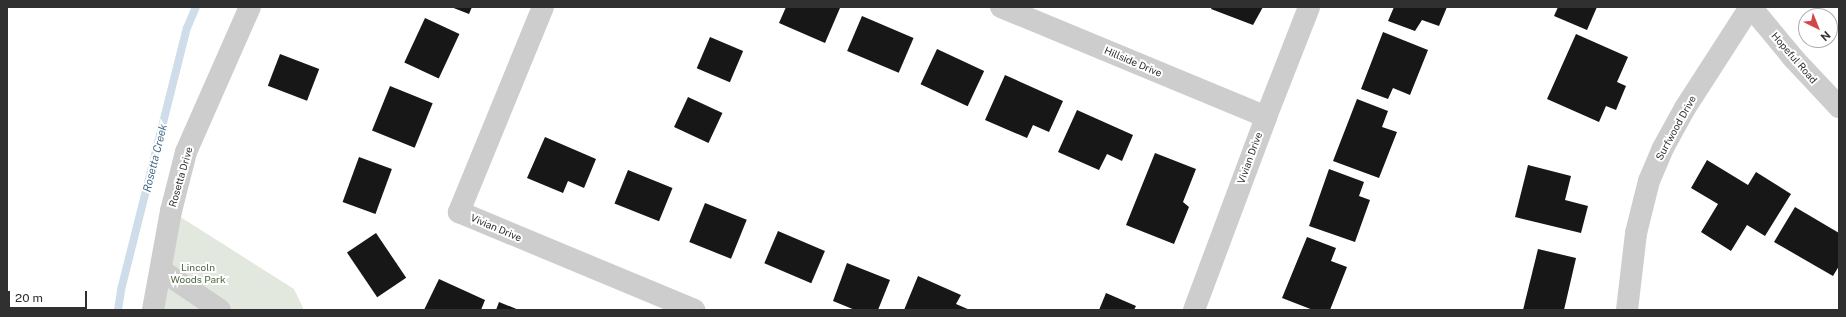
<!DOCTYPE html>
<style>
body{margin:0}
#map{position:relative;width:1846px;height:317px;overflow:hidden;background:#fff;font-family:"Public Sans",sans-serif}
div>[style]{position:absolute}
.green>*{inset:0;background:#e2e8dd}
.stream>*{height:8px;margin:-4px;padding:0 4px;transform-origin:4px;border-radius:4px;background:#cedde9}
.building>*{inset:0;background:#171717;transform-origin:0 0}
.street>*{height:22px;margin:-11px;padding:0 11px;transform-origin:11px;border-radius:11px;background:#cdcdcd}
span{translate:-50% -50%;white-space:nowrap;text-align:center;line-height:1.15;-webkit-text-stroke:4px #fff;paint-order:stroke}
.street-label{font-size:10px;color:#303030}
.park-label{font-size:10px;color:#516742}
.water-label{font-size:11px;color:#476c89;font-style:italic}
.frame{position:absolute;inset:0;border:8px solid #303030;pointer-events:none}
.north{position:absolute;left:1798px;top:8px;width:40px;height:40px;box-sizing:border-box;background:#fff;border:1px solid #acacac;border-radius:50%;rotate:137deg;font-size:11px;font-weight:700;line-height:16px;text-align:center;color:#303030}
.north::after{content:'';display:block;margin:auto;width:14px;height:18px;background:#d1484a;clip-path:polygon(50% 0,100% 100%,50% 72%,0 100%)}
.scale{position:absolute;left:8px;top:291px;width:79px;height:18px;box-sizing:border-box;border:2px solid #303030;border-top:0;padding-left:5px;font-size:12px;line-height:14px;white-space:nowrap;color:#303030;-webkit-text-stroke:3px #fff;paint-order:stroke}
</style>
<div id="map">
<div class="green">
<i style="clip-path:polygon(171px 211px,294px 289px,304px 310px,153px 310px)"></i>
</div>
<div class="stream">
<i style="left:118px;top:310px;width:20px;rotate:-81deg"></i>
<i style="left:121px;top:290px;width:270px;rotate:-75.9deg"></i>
<i style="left:187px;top:28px;width:23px;rotate:-67deg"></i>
</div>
<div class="building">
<i style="clip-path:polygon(451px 7px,472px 7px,469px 14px)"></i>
<i style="clip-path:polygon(786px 7px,838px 7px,840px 8px,825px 43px,779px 23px)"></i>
<i style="clip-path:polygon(1212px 7px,1263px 7px,1253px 25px,1211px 9px)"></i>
<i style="clip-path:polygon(1394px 7px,1447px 7px,1439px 26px,1422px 20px,1415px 31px,1388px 21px)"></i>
<i style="clip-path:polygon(1558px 7px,1597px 7px,1587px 30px,1554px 16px)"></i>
<i style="left:862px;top:16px;width:56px;height:38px;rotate:23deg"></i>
<i style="left:425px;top:18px;width:38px;height:49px;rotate:25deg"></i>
<i style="clip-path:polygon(1383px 32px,1428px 50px,1410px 95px,1393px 88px,1388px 99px,1361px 89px)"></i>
<i style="clip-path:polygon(1576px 34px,1628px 57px,1617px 82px,1626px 86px,1616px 110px,1606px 106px,1599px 122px,1547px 99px)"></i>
<i style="left:710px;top:37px;width:36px;height:34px;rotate:23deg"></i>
<i style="left:937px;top:49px;width:52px;height:39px;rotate:25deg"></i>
<i style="left:280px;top:54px;width:42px;height:34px;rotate:21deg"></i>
<i style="clip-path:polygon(1005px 75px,1063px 101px,1049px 132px,1033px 125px,1027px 138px,985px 120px)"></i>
<i style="left:390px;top:86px;width:46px;height:48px;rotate:22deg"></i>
<i style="left:688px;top:97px;width:38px;height:33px;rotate:25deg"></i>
<i style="clip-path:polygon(1357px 99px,1388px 111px,1382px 127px,1397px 132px,1379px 178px,1333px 161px)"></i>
<i style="clip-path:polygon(1077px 110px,1133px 135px,1122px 161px,1107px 154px,1099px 170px,1058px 152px)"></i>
<i style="clip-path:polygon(545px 137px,596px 159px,584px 188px,568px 181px,563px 193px,527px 178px)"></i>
<i style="clip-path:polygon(1155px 153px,1196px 169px,1183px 202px,1189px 207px,1174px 244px,1126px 225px)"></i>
<i style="left:359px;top:157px;width:35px;height:48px;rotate:20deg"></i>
<i style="clip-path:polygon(1707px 160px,1748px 185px,1756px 172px,1791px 194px,1765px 236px,1747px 225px,1731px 251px,1701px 232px,1718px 204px,1691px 188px)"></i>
<i style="clip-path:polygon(1528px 165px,1571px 176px,1565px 200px,1588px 206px,1581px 233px,1515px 217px)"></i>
<i style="clip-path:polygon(1329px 169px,1364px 182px,1359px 196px,1370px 200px,1355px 242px,1309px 226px)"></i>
<i style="left:628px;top:170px;width:48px;height:36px;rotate:22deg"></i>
<i style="left:705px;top:203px;width:45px;height:42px;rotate:22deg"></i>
<i style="clip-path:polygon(1795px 207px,1839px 233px,1839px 266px,1833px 276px,1774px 242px)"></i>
<i style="left:778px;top:231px;width:51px;height:35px;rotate:23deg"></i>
<i style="left:376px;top:233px;width:54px;height:35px;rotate:56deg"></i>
<i style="clip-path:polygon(1307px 237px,1336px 248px,1331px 261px,1347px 267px,1330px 310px,1313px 310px,1282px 298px)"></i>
<i style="clip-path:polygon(1538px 249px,1576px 258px,1564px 310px,1523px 310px)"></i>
<i style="clip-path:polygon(847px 263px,890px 280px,878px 310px,855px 310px,833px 301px)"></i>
<i style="clip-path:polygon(918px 276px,961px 295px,956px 304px,970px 310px,904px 310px)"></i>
<i style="clip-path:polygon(439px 279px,485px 300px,481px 310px,424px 310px)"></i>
<i style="clip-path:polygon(1106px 293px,1136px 306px,1134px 310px,1099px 310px)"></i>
<i style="clip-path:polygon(499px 302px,519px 310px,496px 310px)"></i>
</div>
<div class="street">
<i style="left:543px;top:7px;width:222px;rotate:112.3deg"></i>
<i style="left:459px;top:212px;width:255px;rotate:22.6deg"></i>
<i style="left:1001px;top:7px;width:287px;rotate:22.5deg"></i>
<i style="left:1751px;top:7px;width:67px;rotate:50.4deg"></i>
<i style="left:1794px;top:59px;width:66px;rotate:46.8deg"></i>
<i style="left:161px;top:270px;width:71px;rotate:34.1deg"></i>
<i style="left:153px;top:310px;width:101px;rotate:-79.7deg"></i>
<i style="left:171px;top:211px;width:61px;rotate:-75.7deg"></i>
<i style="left:186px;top:152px;width:158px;rotate:-66.2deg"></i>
<i style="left:1194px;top:310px;width:206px;rotate:-69.5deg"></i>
<i style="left:1266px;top:117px;width:118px;rotate:-68.6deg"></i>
<i style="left:1627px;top:310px;width:78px;rotate:-83.3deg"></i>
<i style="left:1636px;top:233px;width:54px;rotate:-76deg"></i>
<i style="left:1649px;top:181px;width:36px;rotate:-67deg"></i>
<i style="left:1663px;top:148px;width:46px;rotate:-61.2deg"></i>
<i style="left:1685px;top:108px;width:120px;rotate:-57.2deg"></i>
</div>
<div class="street-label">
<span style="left:1794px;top:58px;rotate:49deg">Hopeful Road</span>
<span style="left:1133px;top:62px;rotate:23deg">Hillside Drive</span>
<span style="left:1676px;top:128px;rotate:-61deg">Surfwood Drive</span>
<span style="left:1250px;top:158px;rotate:-70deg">Vivian Drive</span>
<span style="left:181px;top:177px;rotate:-74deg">Rosetta Drive</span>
<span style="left:496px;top:228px;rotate:23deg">Vivian Drive</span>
</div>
<div class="park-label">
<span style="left:198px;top:273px">Lincoln<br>Woods Park</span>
</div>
<div class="water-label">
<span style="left:155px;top:158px;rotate:-76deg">Rosetta Creek</span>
</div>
<div class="frame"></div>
<div class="north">N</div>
<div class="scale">20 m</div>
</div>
